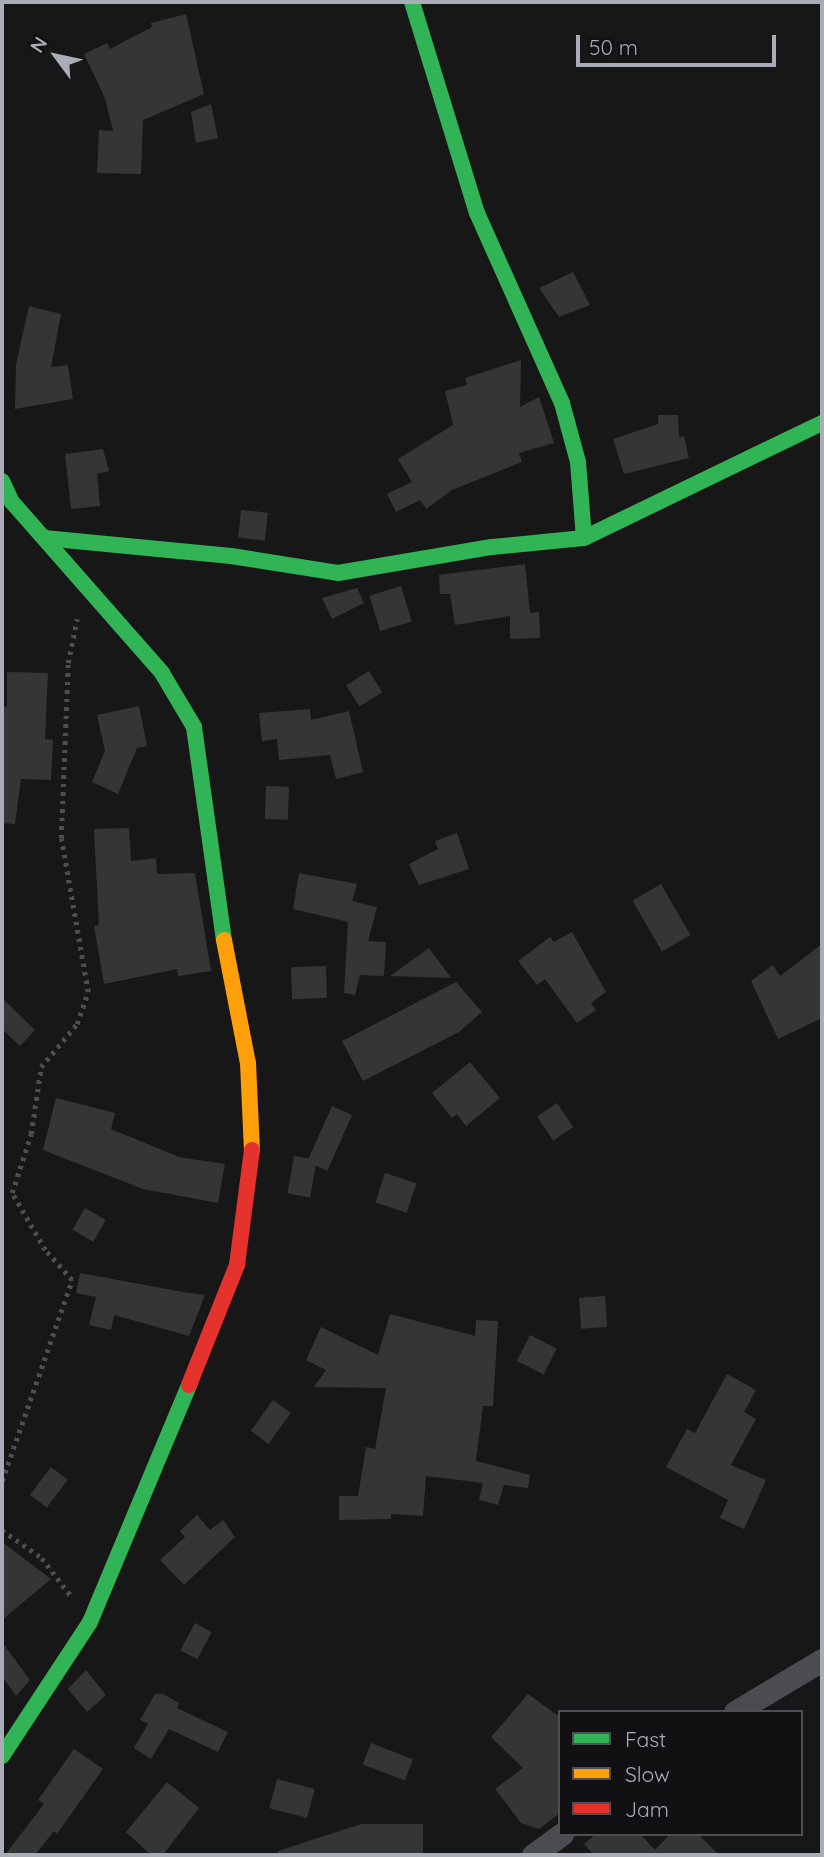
<!DOCTYPE html>
<style>
body{margin:0}
#map{position:relative;width:824px;height:1857px;overflow:hidden;background:#171717;font-family:Quicksand,sans-serif}
div>[style]{position:absolute}
.building>*{inset:0;background:#353536;transform-origin:0 0}
.path>*{height:4.5px;margin-top:-2.25px;transform-origin:0;background:repeating-linear-gradient(90deg,#4d4e52 0 3.5px,transparent 0 8.5px)}
.street>*{height:23px;margin:-11.5px;padding:0 11.5px;transform-origin:11.5px;border-radius:11.5px;background:#4b4c50}
.fast>*{height:16px;margin:-8px;padding:0 8px;transform-origin:8px;border-radius:8px;background:#30b455}
.slow>*{height:16px;margin:-8px;padding:0 8px;transform-origin:8px;border-radius:8px;background:#ff9f0a}
.jam>*{height:16px;margin:-8px;padding:0 8px;transform-origin:8px;border-radius:8px;background:#e5322d}
span{translate:-50% -50%;white-space:nowrap;text-align:center;line-height:1.15;-webkit-text-stroke:6px #111113;paint-order:stroke}
.frame{position:absolute;inset:0;border:4px solid #a8adb8;pointer-events:none}
.legend{position:absolute;left:558px;top:1710px;width:245px;height:126px;box-sizing:border-box;background:#111113;border:2px solid #4d4f55;margin:0;padding:9px 12px;list-style:none;font-size:21px;color:#a8adb8}
.legend li{display:flex;align-items:center;gap:14px;height:35px}
.legend b{width:35px;border:2px solid #4d4f55}
.north{position:absolute;left:21px;top:21px;width:70px;height:70px;-webkit-text-stroke:5px #111113;paint-order:stroke;rotate:303deg;font-size:19px;font-weight:700;line-height:28px;text-align:center;color:#a8adb8}
.north::after{content:'';display:block;margin:auto;width:24px;height:32px;background:#a8adb8;clip-path:polygon(50% 0,100% 100%,50% 72%,0 100%)}
.scale{position:absolute;left:576px;top:35px;width:200px;height:32px;box-sizing:border-box;border:4px solid #a8adb8;border-top:0;padding-left:9px;font-size:21px;line-height:24px;white-space:nowrap;color:#a8adb8;-webkit-text-stroke:5px #111113;paint-order:stroke}
</style>
<div id="map">
<div class="building">
<i style="clip-path:polygon(186px 14px,204px 94px,143px 120px,141px 174px,97px 173px,99px 130px,113px 131px,105px 98px,84px 54px,107px 43px,110px 49px,152px 27px,151px 23px)"></i>
<i style="clip-path:polygon(211px 104px,218px 138px,196px 143px,191px 112px)"></i>
<i style="clip-path:polygon(573px 272px,590px 305px,559px 317px,539px 288px)"></i>
<i style="clip-path:polygon(29px 306px,61px 314px,51px 367px,68px 365px,73px 399px,15px 409px,16px 364px)"></i>
<i style="clip-path:polygon(521px 360px,520px 407px,539px 397px,554px 443px,519px 453px,522px 462px,452px 490px,426px 509px,420px 500px,396px 512px,387px 494px,412px 482px,398px 459px,453px 425px,445px 391px,467px 385px,465px 378px)"></i>
<i style="clip-path:polygon(658px 415px,678px 415px,679px 437px,684px 436px,689px 458px,624px 474px,613px 439px,658px 424px)"></i>
<i style="clip-path:polygon(103px 449px,109px 471px,97px 474px,100px 506px,71px 509px,65px 454px)"></i>
<i style="left:241px;top:510px;width:27px;height:28px;rotate:6deg"></i>
<i style="clip-path:polygon(525px 564px,530px 613px,539px 612px,540px 638px,510px 639px,510px 616px,455px 625px,450px 594px,440px 594px,439px 575px)"></i>
<i style="left:401px;top:586px;width:37px;height:33px;rotate:73deg"></i>
<i style="clip-path:polygon(357px 588px,364px 603px,332px 619px,322px 598px)"></i>
<i style="left:369px;top:671px;width:25px;height:27px;rotate:58deg"></i>
<i style="clip-path:polygon(7px 672px,48px 673px,45px 739px,53px 740px,51px 780px,21px 779px,15px 824px,2px 823px,2px 706px,7px 707px)"></i>
<i style="clip-path:polygon(139px 706px,147px 746px,137px 748px,118px 794px,92px 782px,105px 751px,97px 715px)"></i>
<i style="clip-path:polygon(310px 709px,311px 720px,349px 711px,363px 772px,336px 779px,330px 755px,279px 760px,277px 739px,262px 741px,259px 713px)"></i>
<i style="left:266px;top:786px;width:23px;height:33px;rotate:2deg"></i>
<i style="clip-path:polygon(129px 828px,131px 861px,156px 858px,157px 874px,195px 873px,211px 971px,178px 976px,177px 969px,104px 984px,94px 926px,99px 925px,94px 829px)"></i>
<i style="clip-path:polygon(457px 833px,469px 869px,419px 885px,409px 864px,438px 849px,435px 841px)"></i>
<i style="clip-path:polygon(299px 873px,357px 884px,352px 901px,377px 907px,368px 941px,386px 942px,384px 976px,360px 975px,355px 995px,344px 993px,348px 922px,293px 909px)"></i>
<i style="left:661px;top:884px;width:59px;height:33px;rotate:60deg"></i>
<i style="clip-path:polygon(572px 932px,606px 992px,591px 1003px,596px 1010px,577px 1023px,545px 979px,537px 985px,518px 961px,550px 937px,554px 942px)"></i>
<i style="clip-path:polygon(822px 944px,822px 1018px,778px 1039px,751px 981px,773px 965px,780px 976px)"></i>
<i style="clip-path:polygon(429px 948px,451px 978px,390px 976px)"></i>
<i style="left:326px;top:966px;width:32px;height:35px;rotate:88deg"></i>
<i style="clip-path:polygon(456px 982px,482px 1012px,459px 1032px,363px 1081px,342px 1041px)"></i>
<i style="clip-path:polygon(2px 998px,35px 1030px,20px 1046px,2px 1029px)"></i>
<i style="clip-path:polygon(470px 1062px,500px 1098px,466px 1126px,457px 1114px,452px 1118px,432px 1093px)"></i>
<i style="clip-path:polygon(56px 1098px,115px 1113px,111px 1129px,179px 1157px,225px 1164px,218px 1203px,143px 1189px,43px 1150px)"></i>
<i style="left:557px;top:1103px;width:29px;height:24px;rotate:56deg"></i>
<i style="left:332px;top:1106px;width:22px;height:61px;rotate:24deg"></i>
<i style="left:294px;top:1156px;width:23px;height:38px;rotate:10deg"></i>
<i style="left:385px;top:1173px;width:33px;height:31px;rotate:18deg"></i>
<i style="left:85px;top:1208px;width:24px;height:25px;rotate:30deg"></i>
<i style="clip-path:polygon(80px 1273px,183px 1292px,205px 1295px,189px 1336px,114px 1315px,111px 1330px,89px 1325px,96px 1297px,76px 1293px)"></i>
<i style="left:605px;top:1296px;width:31px;height:26px;rotate:86deg"></i>
<i style="clip-path:polygon(390px 1314px,475px 1336px,476px 1320px,498px 1321px,493px 1406px,483px 1406px,476px 1461px,530px 1475px,528px 1488px,504px 1485px,498px 1505px,479px 1500px,483px 1483px,426px 1476px,423px 1516px,391px 1514px,391px 1519px,339px 1520px,339px 1496px,358px 1496px,366px 1447px,375px 1449px,386px 1388px,314px 1387px,326px 1370px,306px 1360px,321px 1327px,378px 1355px)"></i>
<i style="left:530px;top:1335px;width:30px;height:29px;rotate:27deg"></i>
<i style="clip-path:polygon(727px 1374px,756px 1390px,744px 1412px,756px 1419px,731px 1465px,766px 1480px,744px 1529px,720px 1518px,728px 1500px,666px 1467px,687px 1429px,695px 1433px)"></i>
<i style="left:273px;top:1400px;width:22px;height:38px;rotate:36deg"></i>
<i style="left:51px;top:1467px;width:21px;height:35px;rotate:37deg"></i>
<i style="clip-path:polygon(197px 1515px,210px 1530px,223px 1520px,235px 1537px,184px 1585px,160px 1560px,185px 1537px,180px 1531px)"></i>
<i style="clip-path:polygon(2px 1542px,51px 1579px,2px 1620px)"></i>
<i style="left:195px;top:1623px;width:19px;height:31px;rotate:28deg"></i>
<i style="clip-path:polygon(2px 1642px,30px 1680px,16px 1696px,2px 1676px)"></i>
<i style="clip-path:polygon(86px 1670px,106px 1695px,87px 1712px,68px 1689px)"></i>
<i style="clip-path:polygon(155px 1694px,163px 1694px,179px 1703px,177px 1708px,228px 1732px,218px 1752px,169px 1729px,151px 1759px,134px 1748px,148px 1724px,140px 1720px)"></i>
<i style="clip-path:polygon(528px 1694px,560px 1717px,560px 1813px,539px 1829px,521px 1823px,495px 1789px,523px 1768px,491px 1737px)"></i>
<i style="left:371px;top:1743px;width:45px;height:23px;rotate:21deg"></i>
<i style="clip-path:polygon(74px 1749px,103px 1769px,57px 1834px,54px 1831px,35px 1855px,5px 1855px,44px 1804px,38px 1800px)"></i>
<i style="left:277px;top:1779px;width:39px;height:30px;rotate:15deg"></i>
<i style="clip-path:polygon(167px 1782px,199px 1808px,163px 1855px,151px 1855px,126px 1832px)"></i>
<i style="clip-path:polygon(361px 1824px,423px 1824px,423px 1855px,278px 1855px,278px 1851px)"></i>
<i style="clip-path:polygon(596px 1834px,640px 1834px,655px 1850px,670px 1834px,698px 1834px,719px 1855px,594px 1855px,584px 1844px)"></i>
</div>
<div class="path">
<i style="left:2px;top:1481px;width:213px;rotate:-70.8deg"></i>
<i style="left:72px;top:1280px;width:40px;rotate:-132deg"></i>
<i style="left:45px;top:1250px;width:66px;rotate:-120.1deg"></i>
<i style="left:12px;top:1193px;width:62px;rotate:-72.1deg"></i>
<i style="left:31px;top:1134px;width:68px;rotate:-81.5deg"></i>
<i style="left:41px;top:1067px;width:56px;rotate:-50.1deg"></i>
<i style="left:77px;top:1024px;width:34px;rotate:-71deg"></i>
<i style="left:88px;top:992px;width:156px;rotate:-99.9deg"></i>
<i style="left:61px;top:838px;width:175px;rotate:-87.7deg"></i>
<i style="left:68px;top:663px;width:45px;rotate:-78.4deg"></i>
<i style="left:2px;top:1530px;width:49px;rotate:35deg"></i>
<i style="left:42px;top:1558px;width:48px;rotate:52.7deg"></i>
</div>
<div class="street">
<i style="left:735px;top:1712px;width:101px;rotate:-30.9deg"></i>
<i style="left:533px;top:1855px;width:36px;rotate:-36deg"></i>
</div>
<div class="fast">
<i style="left:412px;top:2px;width:221px;rotate:72.9deg"></i>
<i style="left:477px;top:213px;width:208px;rotate:65.9deg"></i>
<i style="left:562px;top:403px;width:61px;rotate:74.8deg"></i>
<i style="left:578px;top:462px;width:76px;rotate:85.5deg"></i>
<i style="left:2px;top:481px;width:23px;rotate:65deg"></i>
<i style="left:12px;top:502px;width:227px;rotate:48.7deg"></i>
<i style="left:162px;top:673px;width:63px;rotate:59.3deg"></i>
<i style="left:194px;top:727px;width:215px;rotate:82deg"></i>
<i style="left:44px;top:538px;width:188px;rotate:5.5deg"></i>
<i style="left:231px;top:556px;width:108px;rotate:9deg"></i>
<i style="left:338px;top:573px;width:156px;rotate:-9.6deg"></i>
<i style="left:492px;top:547px;width:92px;rotate:-5.6deg"></i>
<i style="left:584px;top:538px;width:264px;rotate:-25.8deg"></i>
<i style="left:2px;top:1756px;width:160px;rotate:-56.7deg"></i>
<i style="left:90px;top:1622px;width:257px;rotate:-67.3deg"></i>
</div>
<div class="slow">
<i style="left:224px;top:940px;width:125px;rotate:79deg"></i>
<i style="left:248px;top:1063px;width:87px;rotate:87.4deg"></i>
</div>
<div class="jam">
<i style="left:189px;top:1385px;width:129px;rotate:-68.2deg"></i>
<i style="left:237px;top:1265px;width:116px;rotate:-82.6deg"></i>
</div>
<div class="frame"></div>
<ul class="legend">
<li><b style="height:9px;background:#30b455"></b>Fast</li>
<li><b style="height:9px;background:#ff9f0a"></b>Slow</li>
<li><b style="height:9px;background:#e5322d"></b>Jam</li>
</ul>
<div class="north">N</div>
<div class="scale">50 m</div>
</div>
